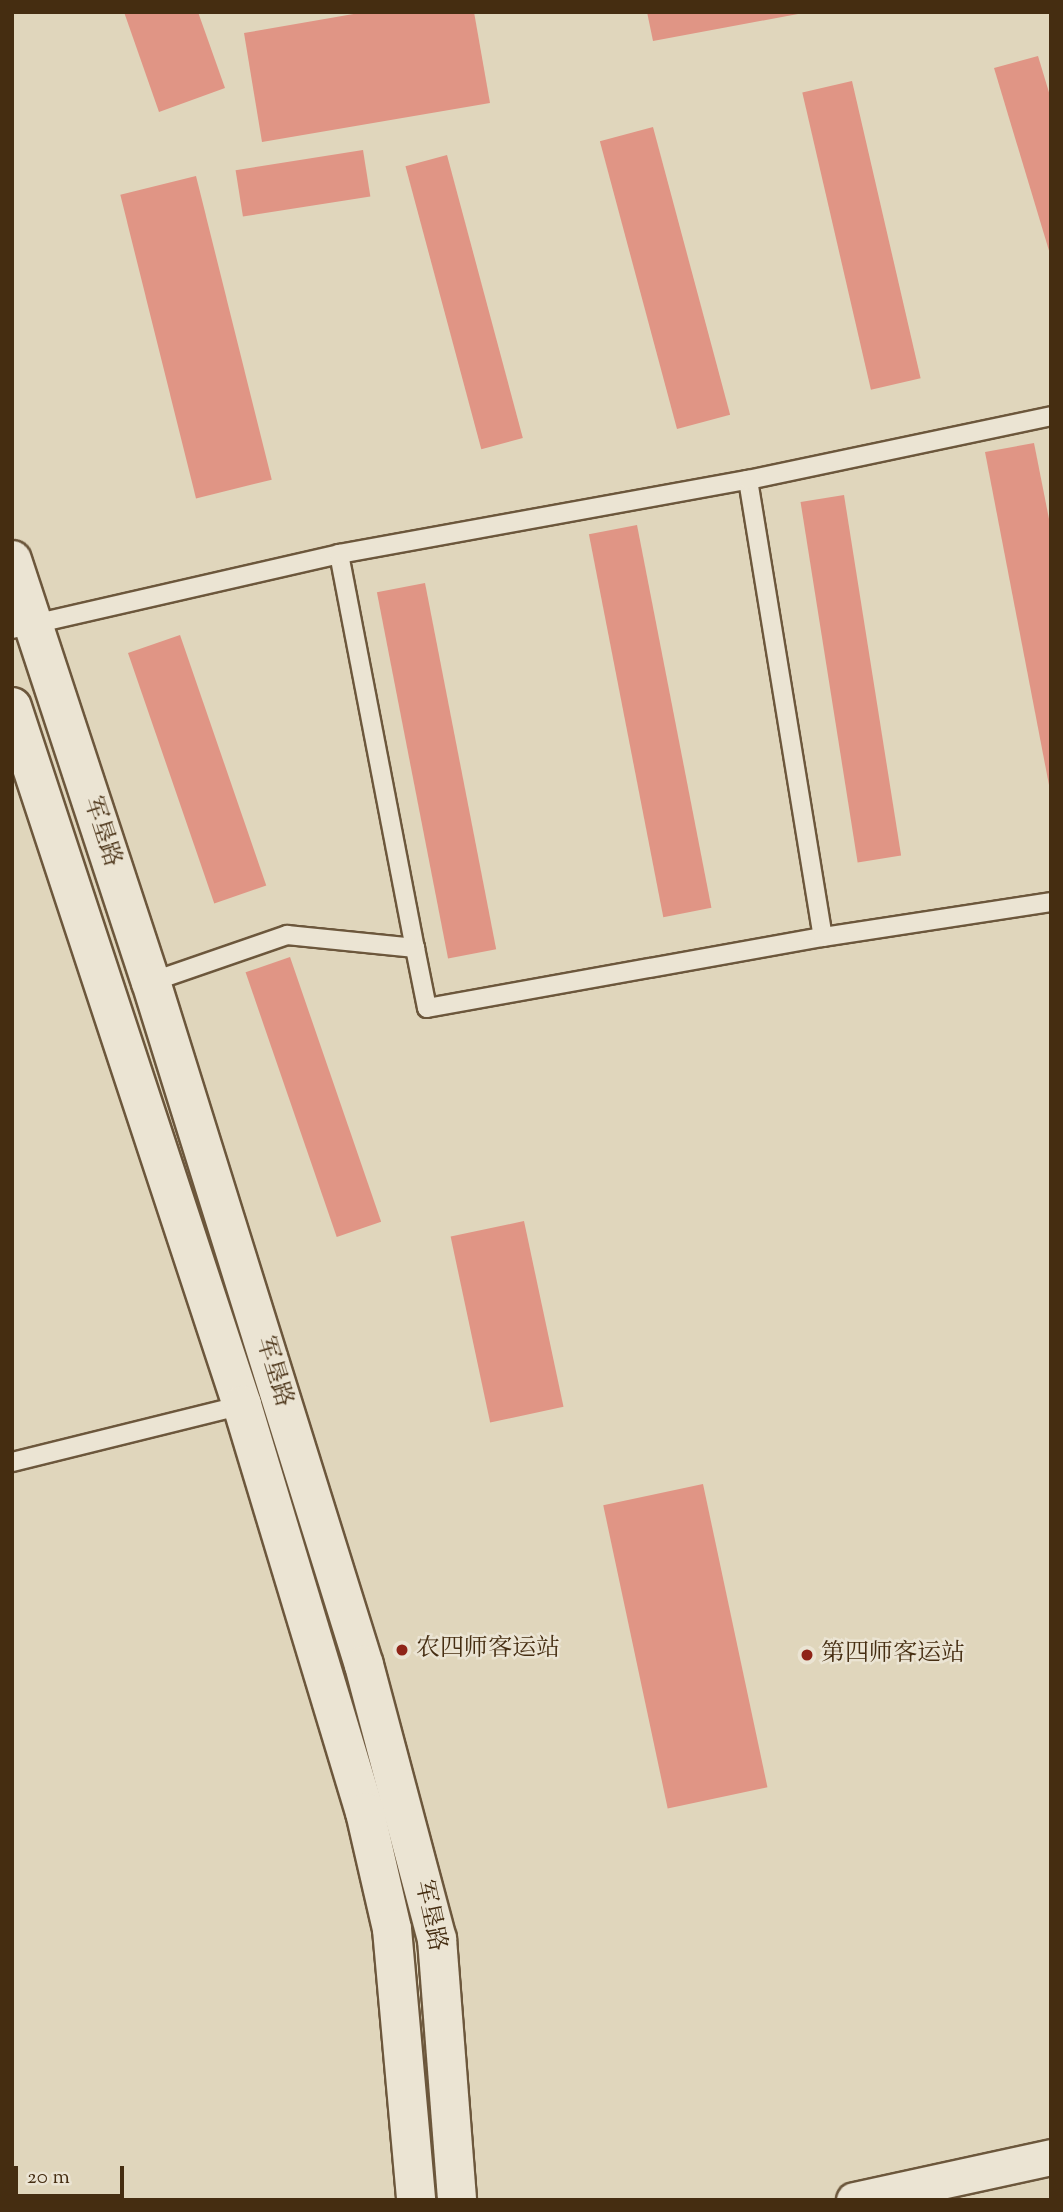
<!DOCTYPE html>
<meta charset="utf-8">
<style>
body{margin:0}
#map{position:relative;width:1063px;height:2212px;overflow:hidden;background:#e0d6bc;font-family:"Sorts Mill Goudy","Noto Serif SC",serif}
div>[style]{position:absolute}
.building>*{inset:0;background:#e09585;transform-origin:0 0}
.roads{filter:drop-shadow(2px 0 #6c573c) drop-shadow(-2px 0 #6c573c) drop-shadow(0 2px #6c573c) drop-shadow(0 -2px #6c573c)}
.lane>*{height:18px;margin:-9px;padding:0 9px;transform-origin:9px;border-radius:9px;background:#ebe4d3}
.street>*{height:35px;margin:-17.5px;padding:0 17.5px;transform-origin:17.5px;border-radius:17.5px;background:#ebe4d3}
.secondary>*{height:38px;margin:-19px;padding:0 19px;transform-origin:19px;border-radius:19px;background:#ebe4d3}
.dots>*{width:19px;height:19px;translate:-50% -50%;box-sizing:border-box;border:4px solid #ebe4d3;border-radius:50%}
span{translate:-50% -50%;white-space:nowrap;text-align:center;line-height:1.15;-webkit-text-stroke:5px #ebe4d3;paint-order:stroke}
.street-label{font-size:24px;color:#452d11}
.poi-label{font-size:24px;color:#452d11}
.left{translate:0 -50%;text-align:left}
.frame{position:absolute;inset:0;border:14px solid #452d11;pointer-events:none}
.scale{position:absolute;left:14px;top:2166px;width:110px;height:32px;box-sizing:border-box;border:4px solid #452d11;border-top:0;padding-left:9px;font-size:21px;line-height:24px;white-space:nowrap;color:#452d11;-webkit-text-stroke:5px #ebe4d3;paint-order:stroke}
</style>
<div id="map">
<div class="building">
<i style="clip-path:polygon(124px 12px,198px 12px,225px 88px,159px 112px)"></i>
<i style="clip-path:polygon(365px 12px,474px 12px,490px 103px,262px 142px,244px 33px)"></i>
<i style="clip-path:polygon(647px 12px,797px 12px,798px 14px,653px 41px)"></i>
<i style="clip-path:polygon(1038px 56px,1051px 99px,1050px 254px,994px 68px)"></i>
<i style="left:852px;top:81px;width:305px;height:51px;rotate:77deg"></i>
<i style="left:653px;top:127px;width:298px;height:55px;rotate:75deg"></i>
<i style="left:363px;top:150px;width:47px;height:129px;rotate:81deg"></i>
<i style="left:447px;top:155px;width:293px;height:43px;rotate:75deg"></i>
<i style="left:196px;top:176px;width:313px;height:78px;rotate:76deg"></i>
<i style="clip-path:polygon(1034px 443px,1051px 529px,1049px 785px,985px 452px)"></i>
<i style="left:844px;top:495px;width:365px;height:44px;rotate:81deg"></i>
<i style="left:637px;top:525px;width:390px;height:49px;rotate:79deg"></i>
<i style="left:425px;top:583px;width:373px;height:49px;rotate:79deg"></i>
<i style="left:180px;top:635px;width:265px;height:55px;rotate:71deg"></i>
<i style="left:290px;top:957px;width:280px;height:47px;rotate:71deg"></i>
<i style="left:524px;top:1221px;width:190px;height:75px;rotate:78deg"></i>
<i style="left:703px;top:1484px;width:310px;height:102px;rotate:78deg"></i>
</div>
<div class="roads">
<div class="lane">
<i style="left:748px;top:480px;width:463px;rotate:80.7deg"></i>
<i style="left:339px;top:554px;width:401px;rotate:79.1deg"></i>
<i style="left:12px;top:629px;width:335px;rotate:-12.9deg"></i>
<i style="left:339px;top:554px;width:416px;rotate:-10.3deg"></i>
<i style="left:748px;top:480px;width:310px;rotate:-11.9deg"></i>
<i style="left:151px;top:982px;width:144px;rotate:-19.1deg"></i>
<i style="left:287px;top:935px;width:129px;rotate:5.8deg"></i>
<i style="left:415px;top:948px;width:61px;rotate:78.7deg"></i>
<i style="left:427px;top:1008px;width:402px;rotate:-10.2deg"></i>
<i style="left:823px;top:937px;width:231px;rotate:-8.7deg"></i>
<i style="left:12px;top:1462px;width:237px;rotate:-13.9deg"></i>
</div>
<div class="street">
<i style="left:854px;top:2200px;width:202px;rotate:-12.3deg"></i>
</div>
<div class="secondary">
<i style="left:12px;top:560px;width:444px;rotate:71.8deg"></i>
<i style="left:151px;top:982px;width:715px;rotate:72.68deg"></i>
<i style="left:364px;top:1665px;width:284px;rotate:75.1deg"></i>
<i style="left:437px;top:1939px;width:262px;rotate:85.6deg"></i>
<i style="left:12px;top:707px;width:735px;rotate:71.76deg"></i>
<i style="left:242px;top:1405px;width:425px;rotate:73.2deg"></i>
<i style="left:365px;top:1812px;width:120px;rotate:77deg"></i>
<i style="left:392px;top:1929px;width:272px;rotate:84.9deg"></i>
</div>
</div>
<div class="dots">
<i style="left:402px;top:1650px;background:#8f2418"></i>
<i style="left:807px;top:1655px;background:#8f2418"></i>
</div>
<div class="street-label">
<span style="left:101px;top:832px;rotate:72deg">军垦路</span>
<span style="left:273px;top:1372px;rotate:73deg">军垦路</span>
<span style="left:429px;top:1916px;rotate:78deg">军垦路</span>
</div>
<div class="poi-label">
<span class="left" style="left:416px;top:1650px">农四师客运站</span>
<span class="left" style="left:821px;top:1655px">第四师客运站</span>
</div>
<div class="frame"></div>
<div class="scale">20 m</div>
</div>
